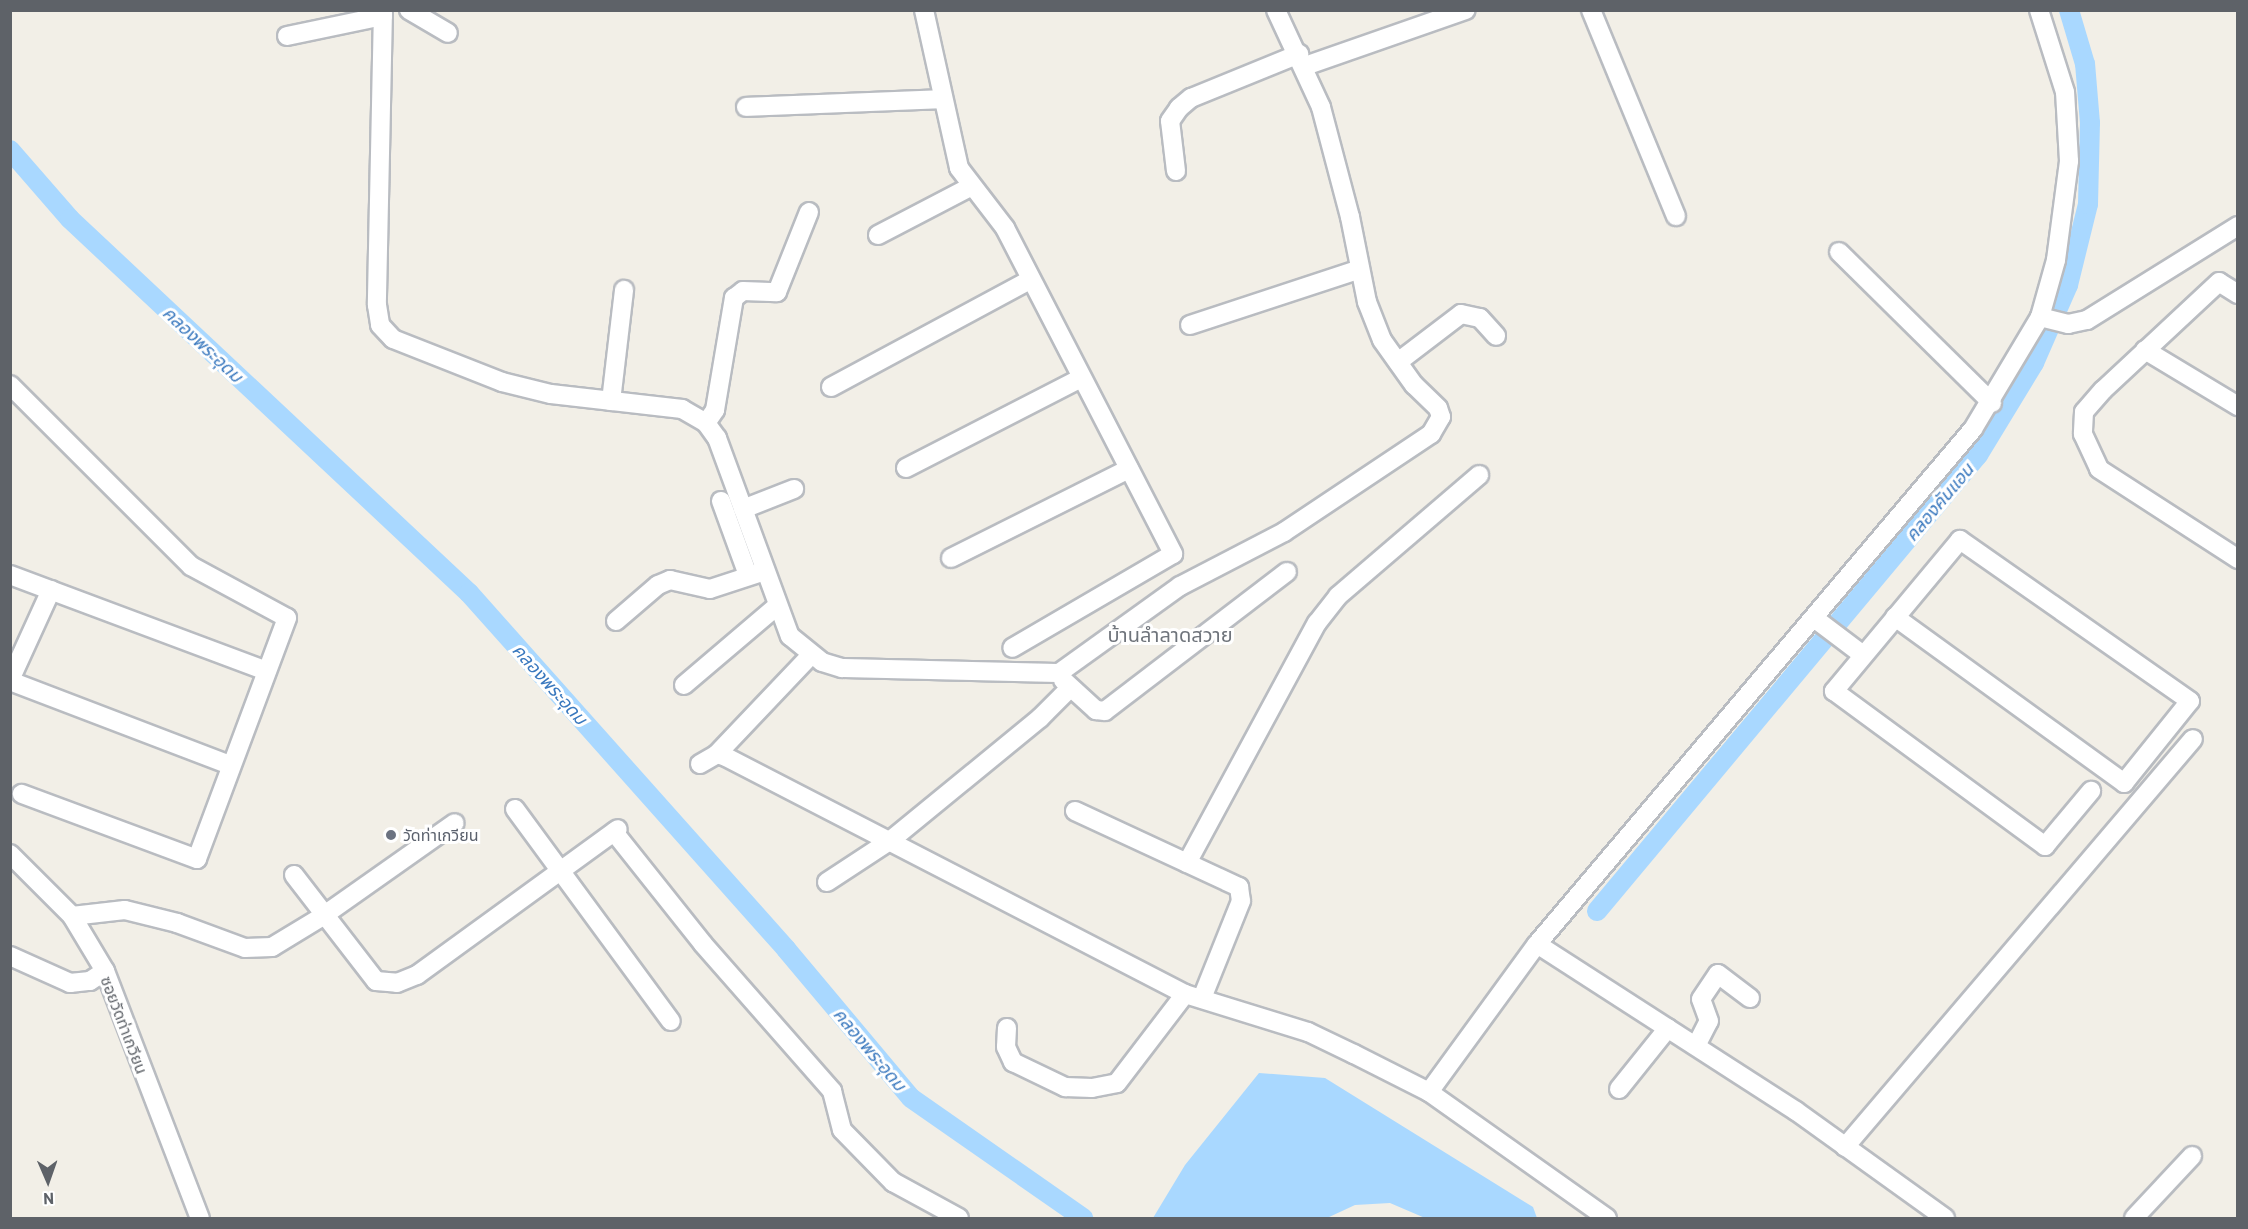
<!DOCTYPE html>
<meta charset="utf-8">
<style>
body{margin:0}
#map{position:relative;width:2248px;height:1229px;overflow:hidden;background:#f2efe7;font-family:Barlow,"Noto Sans Thai",sans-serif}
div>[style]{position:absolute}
.water>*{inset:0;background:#a9d8ff}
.canal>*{height:20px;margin:-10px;padding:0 10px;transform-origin:10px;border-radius:10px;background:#a9d8ff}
.roads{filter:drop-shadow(2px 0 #b9bcc1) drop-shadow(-2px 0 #b9bcc1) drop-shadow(0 2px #b9bcc1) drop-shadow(0 -2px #b9bcc1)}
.minor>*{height:18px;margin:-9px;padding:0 9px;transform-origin:9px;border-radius:9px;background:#fff}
.dots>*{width:16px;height:16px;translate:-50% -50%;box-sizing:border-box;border:3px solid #fff;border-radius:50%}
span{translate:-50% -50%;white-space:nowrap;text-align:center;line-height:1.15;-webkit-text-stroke:6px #fff;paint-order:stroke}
.worship-label{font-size:16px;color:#5b616d}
.left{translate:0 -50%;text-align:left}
.street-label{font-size:16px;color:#5e6268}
.water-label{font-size:18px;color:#3978be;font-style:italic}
.quarter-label{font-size:20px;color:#6f747b}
.frame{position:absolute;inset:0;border:12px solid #5e6268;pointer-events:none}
.north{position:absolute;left:18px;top:1151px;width:60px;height:60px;-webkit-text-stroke:4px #fff;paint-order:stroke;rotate:178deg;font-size:16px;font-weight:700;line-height:24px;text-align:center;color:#5e6268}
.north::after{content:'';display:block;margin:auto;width:21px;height:27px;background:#5e6268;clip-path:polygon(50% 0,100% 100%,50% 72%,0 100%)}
</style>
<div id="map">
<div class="water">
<i style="clip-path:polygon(1259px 1073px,1325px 1078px,1533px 1207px,1537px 1218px,1425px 1218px,1390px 1203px,1355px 1205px,1327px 1218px,1153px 1218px,1185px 1165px)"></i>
</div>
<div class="canal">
<i style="left:10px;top:150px;width:91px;rotate:49deg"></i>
<i style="left:70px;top:219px;width:547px;rotate:43.15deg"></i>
<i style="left:469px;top:593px;width:477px;rotate:48.3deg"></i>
<i style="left:786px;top:949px;width:194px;rotate:50deg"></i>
<i style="left:911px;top:1098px;width:210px;rotate:34.9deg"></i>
<i style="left:1597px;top:911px;width:594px;rotate:-50.12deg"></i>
<i style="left:1978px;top:455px;width:108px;rotate:-58.7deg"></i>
<i style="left:2034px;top:363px;width:85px;rotate:-66.4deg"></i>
<i style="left:2068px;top:285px;width:83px;rotate:-76.1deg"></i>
<i style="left:2088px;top:204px;width:81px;rotate:-88.6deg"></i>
<i style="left:2090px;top:123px;width:59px;rotate:-94.8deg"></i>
<i style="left:2085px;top:64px;width:56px;rotate:-106.5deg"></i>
</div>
<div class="roads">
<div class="minor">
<i style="left:383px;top:10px;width:295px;rotate:91.2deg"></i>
<i style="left:377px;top:305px;width:20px;rotate:81deg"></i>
<i style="left:380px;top:325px;width:19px;rotate:47deg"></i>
<i style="left:393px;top:339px;width:117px;rotate:21.5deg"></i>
<i style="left:502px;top:382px;width:50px;rotate:13.8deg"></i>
<i style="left:551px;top:394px;width:132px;rotate:6.5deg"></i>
<i style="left:682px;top:409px;width:28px;rotate:30deg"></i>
<i style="left:706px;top:423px;width:19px;rotate:54deg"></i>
<i style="left:717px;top:438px;width:211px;rotate:69.8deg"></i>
<i style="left:790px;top:636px;width:41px;rotate:39.1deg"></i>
<i style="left:822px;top:662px;width:21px;rotate:17deg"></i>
<i style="left:842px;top:668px;width:217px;rotate:1.3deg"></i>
<i style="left:1059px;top:673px;width:149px;rotate:-35.7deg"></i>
<i style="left:1180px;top:586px;width:117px;rotate:-27.4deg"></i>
<i style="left:1284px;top:532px;width:177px;rotate:-33.7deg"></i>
<i style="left:1431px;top:434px;width:20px;rotate:-60deg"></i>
<i style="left:1441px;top:417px;width:9px;rotate:-108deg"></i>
<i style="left:1438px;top:408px;width:33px;rotate:-136deg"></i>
<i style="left:1414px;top:385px;width:55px;rotate:-125.4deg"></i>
<i style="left:1382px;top:340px;width:41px;rotate:-111.5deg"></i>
<i style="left:1367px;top:302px;width:87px;rotate:-101.3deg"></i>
<i style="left:1350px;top:217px;width:114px;rotate:-104.8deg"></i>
<i style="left:1321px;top:107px;width:107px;rotate:-114.9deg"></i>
<i style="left:409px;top:10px;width:45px;rotate:30.5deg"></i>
<i style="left:924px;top:10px;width:162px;rotate:77.5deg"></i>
<i style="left:959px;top:168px;width:76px;rotate:52.5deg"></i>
<i style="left:1005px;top:228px;width:367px;rotate:62.7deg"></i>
<i style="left:1173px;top:554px;width:186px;rotate:149.7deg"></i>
<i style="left:1591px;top:10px;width:223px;rotate:67.6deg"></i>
<i style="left:287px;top:36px;width:98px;rotate:-11.8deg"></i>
<i style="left:1305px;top:66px;width:170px;rotate:-19.2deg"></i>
<i style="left:746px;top:107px;width:197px;rotate:-2.3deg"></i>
<i style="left:1176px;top:171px;width:50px;rotate:-96.8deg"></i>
<i style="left:1170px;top:121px;width:16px;rotate:-55deg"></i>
<i style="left:1179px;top:108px;width:16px;rotate:-40deg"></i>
<i style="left:1191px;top:98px;width:117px;rotate:-22.2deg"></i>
<i style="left:878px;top:235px;width:106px;rotate:-27.5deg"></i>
<i style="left:1839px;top:252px;width:215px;rotate:44.6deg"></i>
<i style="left:2238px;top:294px;width:22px;rotate:-148deg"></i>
<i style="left:2219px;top:282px;width:158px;rotate:137deg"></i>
<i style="left:2103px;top:390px;width:29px;rotate:131deg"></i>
<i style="left:2084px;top:412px;width:22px;rotate:93deg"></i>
<i style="left:2083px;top:434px;width:38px;rotate:65deg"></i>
<i style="left:2099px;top:469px;width:166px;rotate:32.9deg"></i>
<i style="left:2040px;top:317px;width:29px;rotate:14deg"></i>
<i style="left:2068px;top:324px;width:19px;rotate:-12deg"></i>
<i style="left:2087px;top:320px;width:178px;rotate:-31.9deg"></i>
<i style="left:1190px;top:325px;width:179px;rotate:-18.2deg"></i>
<i style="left:2145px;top:350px;width:109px;rotate:31.1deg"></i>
<i style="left:1398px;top:362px;width:79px;rotate:-37.3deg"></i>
<i style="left:1461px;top:314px;width:19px;rotate:12deg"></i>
<i style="left:1480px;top:318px;width:24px;rotate:48deg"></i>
<i style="left:10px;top:385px;width:256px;rotate:45deg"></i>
<i style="left:191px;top:566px;width:109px;rotate:28.4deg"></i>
<i style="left:287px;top:618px;width:257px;rotate:110.5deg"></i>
<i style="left:197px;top:859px;width:187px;rotate:-159.6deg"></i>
<i style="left:831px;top:387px;width:226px;rotate:-28.3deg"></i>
<i style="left:611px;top:401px;width:112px;rotate:-83.3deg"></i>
<i style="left:706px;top:423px;width:16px;rotate:-55deg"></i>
<i style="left:715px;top:410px;width:114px;rotate:-80.4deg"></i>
<i style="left:734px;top:298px;width:11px;rotate:-38deg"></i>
<i style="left:743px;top:291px;width:34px;rotate:2deg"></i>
<i style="left:777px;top:292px;width:86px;rotate:-68.2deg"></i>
<i style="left:906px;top:468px;width:197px;rotate:-27.2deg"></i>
<i style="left:721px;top:501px;width:79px;rotate:70deg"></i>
<i style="left:743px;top:509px;width:55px;rotate:-21.4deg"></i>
<i style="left:951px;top:558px;width:199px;rotate:-26.6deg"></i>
<i style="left:10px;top:575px;width:274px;rotate:20.5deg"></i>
<i style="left:1895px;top:617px;width:283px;rotate:35.9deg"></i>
<i style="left:2124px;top:783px;width:105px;rotate:-51.2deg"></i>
<i style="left:2190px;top:701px;width:281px;rotate:-145deg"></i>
<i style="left:1960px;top:540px;width:197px;rotate:129.8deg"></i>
<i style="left:1834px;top:691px;width:262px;rotate:36.3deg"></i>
<i style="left:2045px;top:846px;width:72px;rotate:-50.1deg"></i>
<i style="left:1814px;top:618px;width:61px;rotate:37.1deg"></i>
<i style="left:616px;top:621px;width:55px;rotate:-40.6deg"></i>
<i style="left:658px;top:585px;width:13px;rotate:-23deg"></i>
<i style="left:670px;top:580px;width:41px;rotate:12.7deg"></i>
<i style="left:710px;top:589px;width:58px;rotate:-18.1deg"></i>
<i style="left:10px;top:680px;width:99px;rotate:-65.5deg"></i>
<i style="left:1063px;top:680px;width:45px;rotate:42.3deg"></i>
<i style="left:1096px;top:710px;width:9px;rotate:6deg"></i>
<i style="left:1105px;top:711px;width:229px;rotate:-37.4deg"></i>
<i style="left:10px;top:681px;width:235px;rotate:20.9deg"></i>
<i style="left:684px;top:685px;width:123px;rotate:-40.4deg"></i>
<i style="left:717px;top:754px;width:135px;rotate:-46.5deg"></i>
<i style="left:700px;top:764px;width:20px;rotate:-30deg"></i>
<i style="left:717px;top:754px;width:9px;rotate:18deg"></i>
<i style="left:726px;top:757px;width:517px;rotate:27.31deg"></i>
<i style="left:1185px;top:994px;width:129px;rotate:17.2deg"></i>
<i style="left:1308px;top:1032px;width:51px;rotate:25.6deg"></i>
<i style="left:1354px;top:1054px;width:84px;rotate:26.9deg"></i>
<i style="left:1429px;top:1092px;width:218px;rotate:35.3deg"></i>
<i style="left:515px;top:809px;width:263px;rotate:53.7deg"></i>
<i style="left:1075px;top:811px;width:181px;rotate:24.9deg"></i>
<i style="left:1239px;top:887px;width:14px;rotate:82deg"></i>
<i style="left:1241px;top:901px;width:105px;rotate:111.9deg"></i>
<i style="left:614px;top:832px;width:143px;rotate:51.5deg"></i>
<i style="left:703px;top:944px;width:196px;rotate:48.7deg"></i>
<i style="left:832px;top:1091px;width:40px;rotate:75.6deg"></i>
<i style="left:842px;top:1130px;width:73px;rotate:45.6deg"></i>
<i style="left:893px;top:1182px;width:75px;rotate:28.6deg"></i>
<i style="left:10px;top:854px;width:88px;rotate:45deg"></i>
<i style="left:72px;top:916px;width:64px;rotate:59deg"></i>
<i style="left:105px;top:971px;width:265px;rotate:69deg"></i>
<i style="left:1187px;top:863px;width:273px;rotate:-61.6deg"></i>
<i style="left:1317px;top:623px;width:34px;rotate:-52deg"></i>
<i style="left:1338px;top:596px;width:186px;rotate:-40.6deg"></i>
<i style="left:294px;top:875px;width:134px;rotate:52.3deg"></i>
<i style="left:376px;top:981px;width:21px;rotate:5deg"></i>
<i style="left:397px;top:983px;width:22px;rotate:-22deg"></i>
<i style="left:417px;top:975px;width:248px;rotate:-36deg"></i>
<i style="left:827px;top:882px;width:77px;rotate:-33.3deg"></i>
<i style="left:891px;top:840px;width:193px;rotate:-39.3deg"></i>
<i style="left:1040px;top:718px;width:42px;rotate:-45deg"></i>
<i style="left:72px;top:916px;width:53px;rotate:-6.5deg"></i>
<i style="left:125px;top:910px;width:54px;rotate:14deg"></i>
<i style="left:177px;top:923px;width:72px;rotate:20.2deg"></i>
<i style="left:245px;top:948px;width:27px;rotate:-2deg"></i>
<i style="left:272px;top:947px;width:60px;rotate:-31.3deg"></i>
<i style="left:323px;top:916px;width:161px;rotate:-35.2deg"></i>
<i style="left:10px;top:956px;width:66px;rotate:24.2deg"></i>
<i style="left:70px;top:983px;width:20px;rotate:-6deg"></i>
<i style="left:90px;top:981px;width:18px;rotate:-34deg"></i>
<i style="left:1007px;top:1028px;width:19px;rotate:93deg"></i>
<i style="left:1006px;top:1047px;width:17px;rotate:65deg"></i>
<i style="left:1013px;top:1062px;width:58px;rotate:25.7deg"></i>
<i style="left:1065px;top:1087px;width:27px;rotate:2deg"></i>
<i style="left:1092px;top:1088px;width:25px;rotate:-11deg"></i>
<i style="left:1117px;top:1083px;width:112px;rotate:-52.6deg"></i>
<i style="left:1696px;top:1046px;width:28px;rotate:-63deg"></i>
<i style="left:1709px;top:1021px;width:23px;rotate:-110deg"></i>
<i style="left:1701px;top:999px;width:30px;rotate:-56deg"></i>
<i style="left:1718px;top:974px;width:40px;rotate:37deg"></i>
<i style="left:1619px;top:1089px;width:78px;rotate:-51.2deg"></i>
<i style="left:1429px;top:1092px;width:183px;rotate:-53.9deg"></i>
<i style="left:1845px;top:1147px;width:536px;rotate:-49.54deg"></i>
<i style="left:1945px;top:1218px;width:183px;rotate:-144.3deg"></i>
<i style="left:1796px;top:1111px;width:308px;rotate:-147.2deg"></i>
<i style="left:1537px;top:944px;width:675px;rotate:-49.75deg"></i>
<i style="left:1973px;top:429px;width:131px;rotate:-59.1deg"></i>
<i style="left:2040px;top:317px;width:59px;rotate:-74.3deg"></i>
<i style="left:2056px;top:260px;width:100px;rotate:-82.5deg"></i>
<i style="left:2069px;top:161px;width:69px;rotate:-93.3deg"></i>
<i style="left:2065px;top:92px;width:86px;rotate:-107.6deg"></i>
<i style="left:2134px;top:1218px;width:85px;rotate:-46.9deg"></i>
</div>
</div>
<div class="dots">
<i style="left:391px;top:835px;background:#6b7280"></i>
</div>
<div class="worship-label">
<span class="left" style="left:403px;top:835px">วัดท่าเกวียน</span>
</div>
<div class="street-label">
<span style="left:124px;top:1025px;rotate:69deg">ซอยวัดท่าเกวียน</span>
</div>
<div class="water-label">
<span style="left:203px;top:344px;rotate:43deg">คลองพระอุดม</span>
<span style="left:1939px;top:502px;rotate:-50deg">คลองคันแอน</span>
<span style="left:550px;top:684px;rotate:48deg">คลองพระอุดม</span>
<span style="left:870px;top:1049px;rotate:50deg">คลองพระอุดม</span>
</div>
<div class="quarter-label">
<span style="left:1170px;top:634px">บ้านลำลาดสวาย</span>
</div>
<div class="frame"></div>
<div class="north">N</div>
</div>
